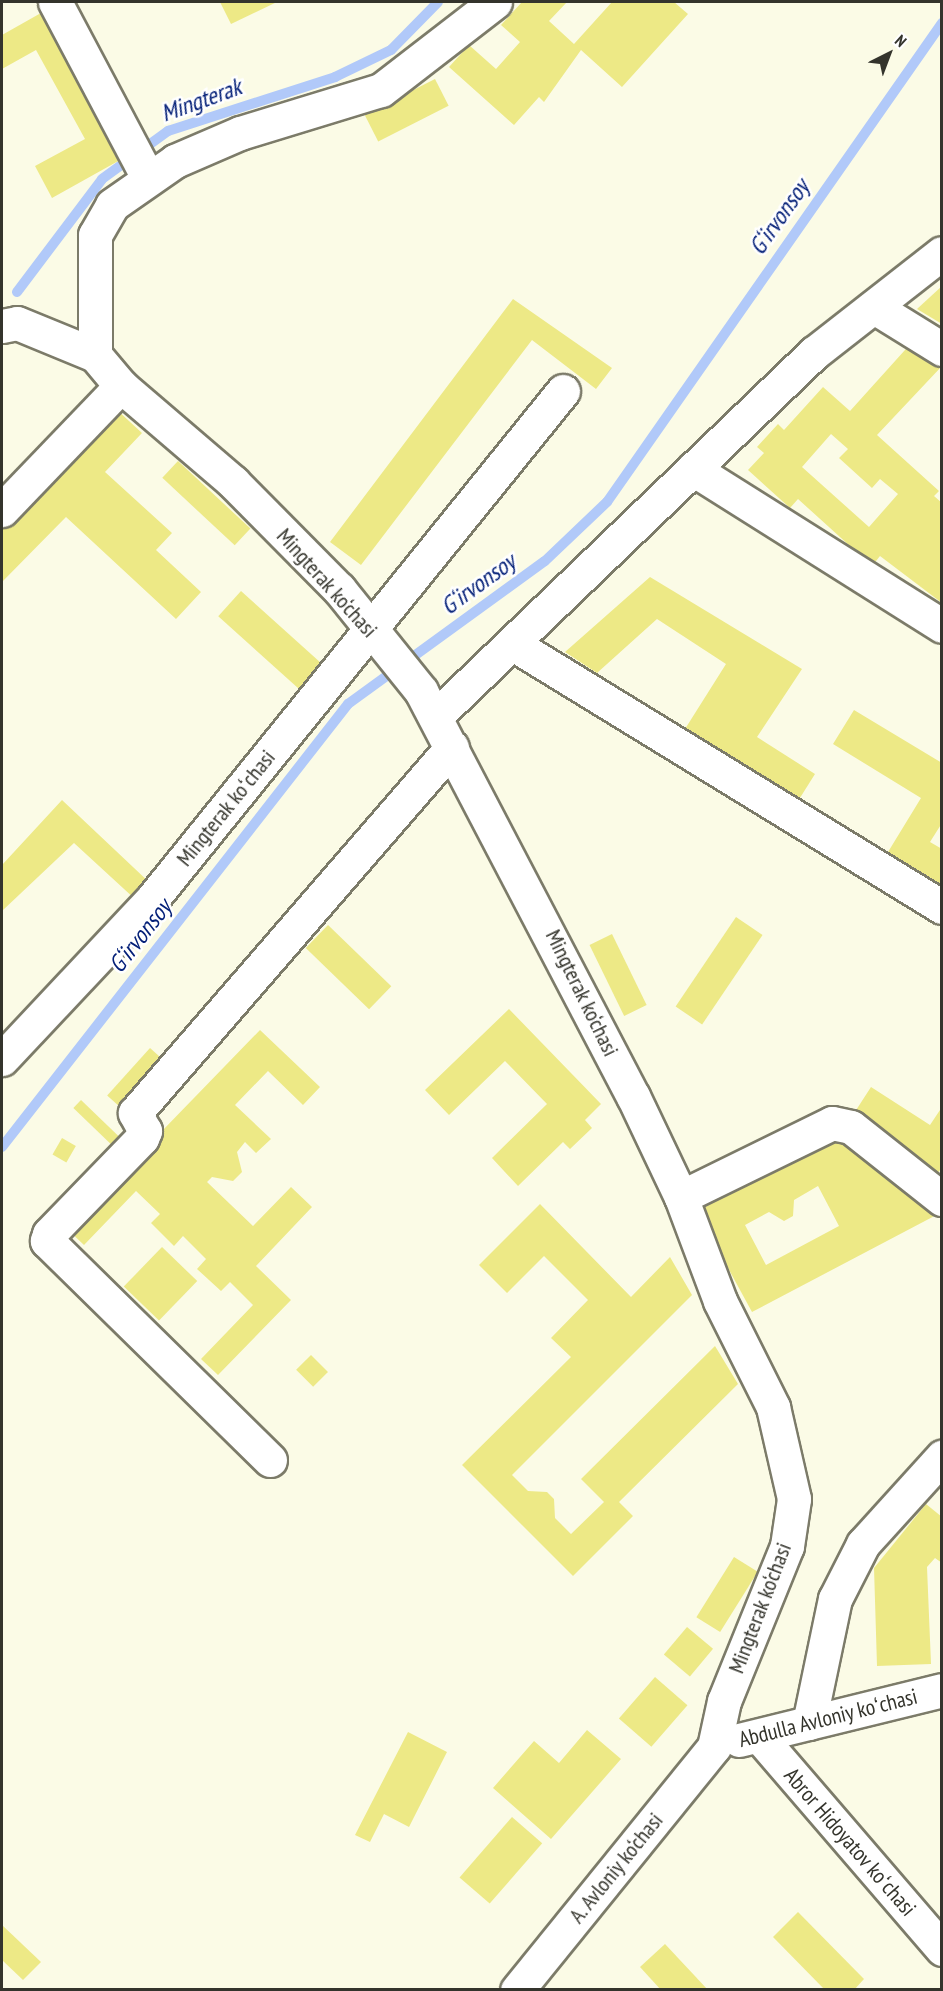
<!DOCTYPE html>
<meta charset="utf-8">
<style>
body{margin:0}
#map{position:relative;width:943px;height:1991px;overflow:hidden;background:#fbfbe6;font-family:"PT Sans Narrow",sans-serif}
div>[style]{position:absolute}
.stream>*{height:10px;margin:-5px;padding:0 5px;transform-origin:5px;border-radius:5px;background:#b1c9f9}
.building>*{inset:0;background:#ede986;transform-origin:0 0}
.roads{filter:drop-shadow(2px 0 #7c7b69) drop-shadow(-2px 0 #7c7b69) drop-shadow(0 2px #7c7b69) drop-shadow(0 -2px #7c7b69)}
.minor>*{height:33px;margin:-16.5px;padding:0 16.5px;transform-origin:16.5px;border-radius:16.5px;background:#fff}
span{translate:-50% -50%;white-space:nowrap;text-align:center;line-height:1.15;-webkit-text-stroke:5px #fff;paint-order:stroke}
.street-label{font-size:22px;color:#34342c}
.water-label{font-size:24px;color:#042078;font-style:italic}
.frame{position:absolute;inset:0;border:3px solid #34342c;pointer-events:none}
.north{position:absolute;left:859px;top:24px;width:60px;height:60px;-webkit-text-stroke:4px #fff;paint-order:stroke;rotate:42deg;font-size:16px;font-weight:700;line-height:24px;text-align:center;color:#34342c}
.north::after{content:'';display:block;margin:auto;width:21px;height:27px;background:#34342c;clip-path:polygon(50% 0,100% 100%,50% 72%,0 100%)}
</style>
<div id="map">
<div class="stream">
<i style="left:17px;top:292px;width:141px;rotate:-53deg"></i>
<i style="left:102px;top:179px;width:82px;rotate:-36deg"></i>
<i style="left:168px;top:131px;width:176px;rotate:-17.9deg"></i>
<i style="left:335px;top:77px;width:62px;rotate:-25.7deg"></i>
<i style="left:391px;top:50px;width:67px;rotate:-45.6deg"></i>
<i style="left:2px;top:1147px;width:562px;rotate:-52.01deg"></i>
<i style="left:348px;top:704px;width:243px;rotate:-36deg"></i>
<i style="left:545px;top:561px;width:86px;rotate:-43.6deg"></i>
<i style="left:607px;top:502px;width:585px;rotate:-55.03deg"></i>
</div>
<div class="building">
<i style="clip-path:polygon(220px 2px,277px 2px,231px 24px)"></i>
<i style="clip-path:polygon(522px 2px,567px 2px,549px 21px,574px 44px,612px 2px,674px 2px,688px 14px,622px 87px,581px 50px,544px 102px,539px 97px,514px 125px,449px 67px,469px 45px,496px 69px,520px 42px,501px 25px)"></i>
<i style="clip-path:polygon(48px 9px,129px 155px,52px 198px,35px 166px,85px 139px,36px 50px,2px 69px,2px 35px)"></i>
<i style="left:435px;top:79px;width:30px;height:79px;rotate:63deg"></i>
<i style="clip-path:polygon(942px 286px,942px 324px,917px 309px)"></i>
<i style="clip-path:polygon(513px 299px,612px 368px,596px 389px,532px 340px,361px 565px,330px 542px)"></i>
<i style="clip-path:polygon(evenodd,914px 340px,942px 366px,877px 435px,939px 491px,934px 496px,942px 503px,942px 603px,880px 556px,872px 566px,798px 499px,790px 508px,748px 470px,764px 453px,757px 447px,778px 424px,784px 430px,823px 387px,850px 411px,914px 340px,831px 434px,848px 449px,839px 458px,872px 488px,880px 479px,898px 494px,869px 527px,802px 467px,831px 434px)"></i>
<i style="clip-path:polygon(116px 409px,142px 433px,105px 472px,172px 533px,156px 550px,201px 592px,176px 619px,66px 517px,2px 582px,2px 529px)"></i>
<i style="left:178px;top:461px;width:99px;height:23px;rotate:43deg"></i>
<i style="clip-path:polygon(650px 577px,802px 669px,757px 737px,815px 774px,798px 801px,685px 729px,726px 664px,657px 619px,597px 673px,565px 652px)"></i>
<i style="left:241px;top:591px;width:108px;height:34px;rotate:42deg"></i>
<i style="clip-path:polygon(854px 710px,942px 763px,942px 823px,930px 842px,942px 849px,942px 885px,888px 852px,921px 798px,833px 744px)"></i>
<i style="clip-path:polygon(62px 800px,151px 884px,136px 900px,74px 843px,2px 911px,2px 865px)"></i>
<i style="left:736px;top:917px;width:32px;height:108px;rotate:34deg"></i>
<i style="left:328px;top:925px;width:88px;height:32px;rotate:44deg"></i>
<i style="left:612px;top:934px;width:79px;height:25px;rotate:64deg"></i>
<i style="clip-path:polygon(509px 1009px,601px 1104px,585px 1120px,592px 1128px,570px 1149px,563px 1142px,518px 1186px,492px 1158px,547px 1104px,505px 1061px,449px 1115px,425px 1090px)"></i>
<i style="clip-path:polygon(260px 1030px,320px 1087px,303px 1105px,268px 1071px,235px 1105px,271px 1139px,256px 1153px,245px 1142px,237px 1152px,242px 1172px,233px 1181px,212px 1177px,207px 1182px,253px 1226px,291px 1187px,312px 1207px,256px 1266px,291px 1300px,218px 1375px,201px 1359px,253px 1305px,230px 1282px,221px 1291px,197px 1269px,206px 1259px,183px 1236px,174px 1246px,151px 1223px,160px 1214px,136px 1191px,84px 1245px,67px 1229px)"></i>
<i style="left:150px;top:1048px;width:15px;height:64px;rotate:42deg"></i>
<i style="clip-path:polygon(871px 1087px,930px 1125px,942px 1107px,942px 1167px,936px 1176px,849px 1121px)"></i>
<i style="left:81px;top:1100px;width:61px;height:11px;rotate:44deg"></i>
<i style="clip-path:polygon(evenodd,844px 1133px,942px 1212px,752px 1312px,697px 1211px,844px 1133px,818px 1186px,839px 1226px,766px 1265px,745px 1225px,769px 1212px,784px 1221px,793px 1216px,794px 1200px,818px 1186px)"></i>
<i style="left:62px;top:1138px;width:16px;height:19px;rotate:30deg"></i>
<i style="clip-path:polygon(540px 1204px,631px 1297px,670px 1257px,692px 1295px,512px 1475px,528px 1491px,547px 1492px,554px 1499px,555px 1518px,571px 1534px,604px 1502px,581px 1479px,715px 1346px,738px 1384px,619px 1502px,633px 1516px,573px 1576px,462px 1465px,571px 1357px,551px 1338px,588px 1300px,544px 1256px,507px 1293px,479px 1265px)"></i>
<i style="left:162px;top:1247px;width:49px;height:55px;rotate:44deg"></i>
<i style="left:311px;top:1355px;width:24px;height:21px;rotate:45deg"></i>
<i style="clip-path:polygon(926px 1504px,942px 1517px,942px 1563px,935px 1558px,927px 1567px,931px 1664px,877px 1666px,874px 1568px)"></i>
<i style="left:734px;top:1557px;width:28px;height:71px;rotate:32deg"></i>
<i style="left:687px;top:1627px;width:34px;height:36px;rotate:40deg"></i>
<i style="left:655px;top:1677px;width:43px;height:55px;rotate:41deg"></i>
<i style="clip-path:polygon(587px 1730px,621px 1759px,551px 1839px,493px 1788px,534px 1741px,559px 1763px)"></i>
<i style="clip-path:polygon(408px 1732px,447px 1752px,409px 1827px,384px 1814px,370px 1842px,355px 1835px)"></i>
<i style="left:512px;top:1817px;width:40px;height:80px;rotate:41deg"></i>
<i style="clip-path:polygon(798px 1912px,864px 1979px,854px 1990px,825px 1990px,773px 1937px)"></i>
<i style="clip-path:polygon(2px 1925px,41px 1962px,23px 1980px,2px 1960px)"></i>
<i style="clip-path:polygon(665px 1944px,708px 1990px,661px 1990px,640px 1967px)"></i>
</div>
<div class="roads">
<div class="minor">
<i style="left:55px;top:2px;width:199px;rotate:62.1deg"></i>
<i style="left:874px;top:307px;width:80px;rotate:31.7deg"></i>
<i style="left:2px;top:326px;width:15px;rotate:-11deg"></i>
<i style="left:17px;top:323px;width:84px;rotate:22.3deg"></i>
<i style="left:95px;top:355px;width:40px;rotate:50deg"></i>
<i style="left:121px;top:386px;width:148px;rotate:40.6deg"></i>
<i style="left:233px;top:482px;width:151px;rotate:45.3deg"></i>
<i style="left:339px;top:589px;width:131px;rotate:51.2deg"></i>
<i style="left:421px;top:691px;width:457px;rotate:62.4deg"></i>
<i style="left:633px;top:1096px;width:112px;rotate:64.6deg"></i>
<i style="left:681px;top:1197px;width:111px;rotate:69.4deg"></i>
<i style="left:720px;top:1301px;width:119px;rotate:63.4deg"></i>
<i style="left:773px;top:1407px;width:94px;rotate:77.1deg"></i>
<i style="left:794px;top:1499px;width:48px;rotate:98.5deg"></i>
<i style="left:787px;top:1546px;width:167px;rotate:112.1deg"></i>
<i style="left:724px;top:1701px;width:47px;rotate:102.3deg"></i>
<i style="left:714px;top:1747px;width:313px;rotate:129deg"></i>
<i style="left:95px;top:355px;width:120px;rotate:-90deg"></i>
<i style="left:95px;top:235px;width:34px;rotate:-60deg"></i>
<i style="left:112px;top:205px;width:77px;rotate:-34.9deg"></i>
<i style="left:175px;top:161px;width:71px;rotate:-23.3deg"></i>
<i style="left:240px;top:133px;width:147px;rotate:-17deg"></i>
<i style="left:381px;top:90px;width:144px;rotate:-37.7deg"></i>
<i style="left:693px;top:469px;width:294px;rotate:32.2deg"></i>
<i style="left:2px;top:510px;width:172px;rotate:-46.2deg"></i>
<i style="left:513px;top:644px;width:503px;rotate:31.51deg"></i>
<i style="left:437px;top:715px;width:523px;rotate:-43.84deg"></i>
<i style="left:814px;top:353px;width:162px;rotate:-38deg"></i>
<i style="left:2px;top:1059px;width:221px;rotate:-46.8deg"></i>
<i style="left:153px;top:898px;width:652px;rotate:-51.04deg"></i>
<i style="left:681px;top:1197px;width:168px;rotate:-26.1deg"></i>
<i style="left:832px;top:1123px;width:19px;rotate:12deg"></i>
<i style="left:851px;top:1127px;width:116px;rotate:38.4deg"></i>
<i style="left:270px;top:1460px;width:313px;rotate:-135.5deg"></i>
<i style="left:47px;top:1241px;width:7px;rotate:-74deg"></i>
<i style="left:49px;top:1234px;width:134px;rotate:-45.9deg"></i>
<i style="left:142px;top:1138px;width:8px;rotate:-67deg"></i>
<i style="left:145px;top:1131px;width:21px;rotate:-119deg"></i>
<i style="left:135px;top:1113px;width:484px;rotate:-49.1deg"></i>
<i style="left:809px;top:1723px;width:127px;rotate:-78.2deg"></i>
<i style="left:835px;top:1599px;width:62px;rotate:-63deg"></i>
<i style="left:863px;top:1544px;width:118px;rotate:-47.8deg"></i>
<i style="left:759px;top:1736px;width:281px;rotate:49.3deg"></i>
<i style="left:739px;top:1740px;width:209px;rotate:-13.8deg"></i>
</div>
</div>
<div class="street-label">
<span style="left:327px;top:583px;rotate:48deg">Mingterak ko‘chasi</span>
<span style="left:226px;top:808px;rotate:-51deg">Mingterak koʻchasi</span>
<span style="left:582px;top:993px;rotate:64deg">Mingterak ko‘chasi</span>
<span style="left:760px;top:1608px;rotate:-69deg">Mingterak ko‘chasi</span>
<span style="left:828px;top:1718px;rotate:-14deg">Abdulla Avloniy koʻchasi</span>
<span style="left:850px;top:1842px;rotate:49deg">Abror Hidoyatov koʻchasi</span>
<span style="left:616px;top:1868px;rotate:-51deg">A. Avloniy ko‘chasi</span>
</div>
<div class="water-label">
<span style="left:201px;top:100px;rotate:-20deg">Mingterak</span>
<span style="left:779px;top:217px;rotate:-55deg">G‘irvonsoy</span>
<span style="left:478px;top:584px;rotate:-36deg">G‘irvonsoy</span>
<span style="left:140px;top:936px;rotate:-52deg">G‘irvonsoy</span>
</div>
<div class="frame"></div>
<div class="north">N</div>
</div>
